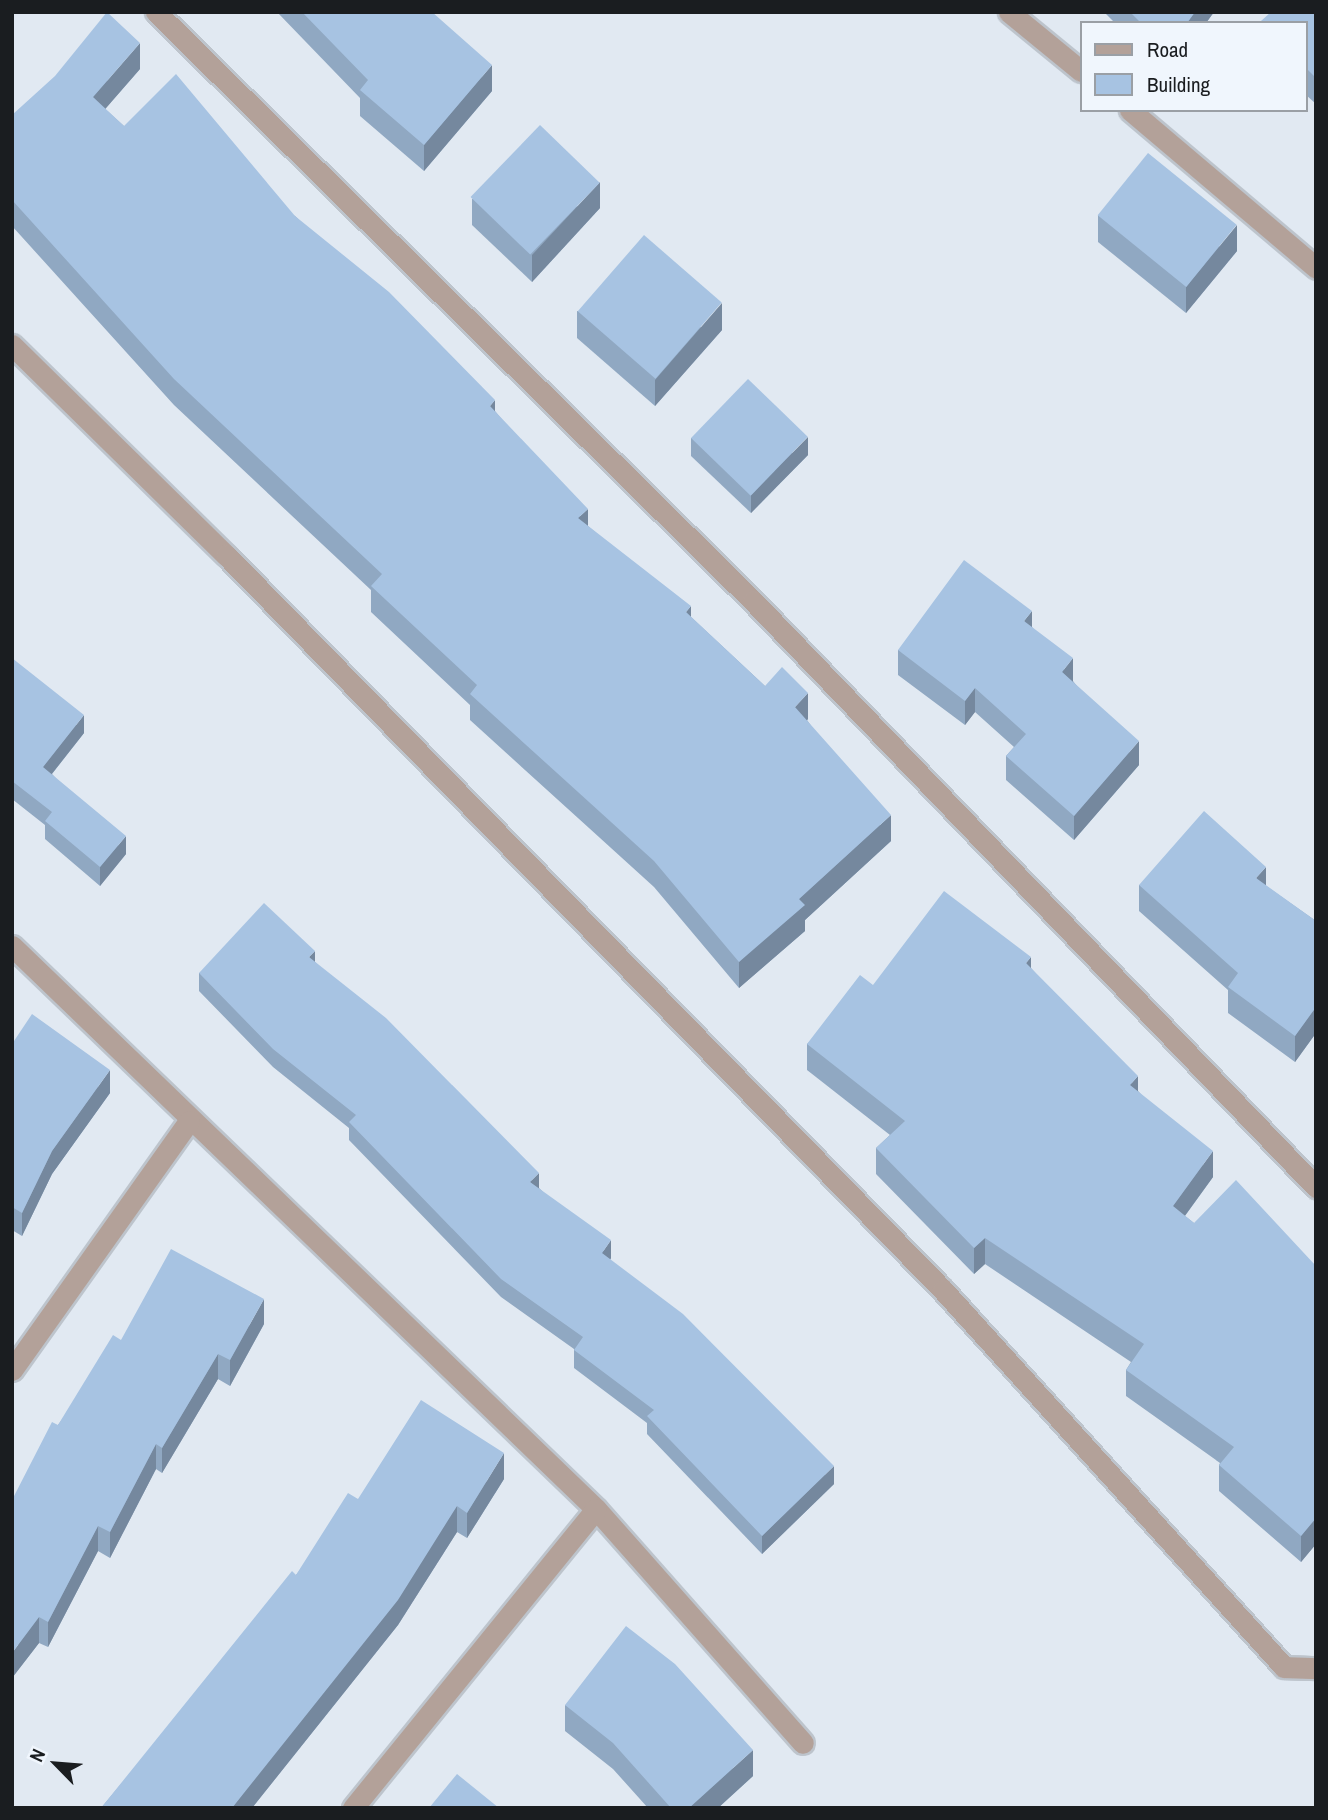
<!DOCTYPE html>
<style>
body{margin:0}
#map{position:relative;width:1328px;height:1820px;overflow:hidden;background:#e1e9f2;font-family:"Archivo Narrow",sans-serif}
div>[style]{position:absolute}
.roads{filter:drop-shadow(2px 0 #bdc4cc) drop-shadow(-2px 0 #bdc4cc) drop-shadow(0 2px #bdc4cc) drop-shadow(0 -2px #bdc4cc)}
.minor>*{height:21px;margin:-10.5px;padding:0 10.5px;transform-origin:10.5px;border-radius:10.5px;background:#b3a199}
.wall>*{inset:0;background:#90a8c2}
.shaded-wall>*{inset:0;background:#75889e}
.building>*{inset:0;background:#a7c3e2;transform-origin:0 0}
span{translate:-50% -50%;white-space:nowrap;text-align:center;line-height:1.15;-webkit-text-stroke:7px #f0f6fd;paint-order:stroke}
.frame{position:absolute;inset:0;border:14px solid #1a1d20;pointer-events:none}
.legend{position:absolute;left:1080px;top:21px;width:228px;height:91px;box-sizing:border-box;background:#f0f6fd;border:2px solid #9a9fa5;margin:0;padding:9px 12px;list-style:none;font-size:21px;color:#1a1d20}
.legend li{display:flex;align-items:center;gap:14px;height:35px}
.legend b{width:35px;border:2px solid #9a9fa5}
.north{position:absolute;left:21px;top:1729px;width:70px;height:70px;-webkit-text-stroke:5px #f0f6fd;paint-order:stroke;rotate:295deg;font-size:19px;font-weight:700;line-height:28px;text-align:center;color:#1a1d20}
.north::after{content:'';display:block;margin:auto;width:24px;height:32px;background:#1a1d20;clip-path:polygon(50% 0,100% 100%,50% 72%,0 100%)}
</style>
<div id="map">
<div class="roads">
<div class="minor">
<i style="left:156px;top:12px;width:839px;rotate:44.61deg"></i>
<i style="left:753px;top:601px;width:813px;rotate:46.15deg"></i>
<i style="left:1009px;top:12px;width:93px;rotate:39.3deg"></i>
<i style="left:1130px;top:110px;width:244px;rotate:40.3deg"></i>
<i style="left:12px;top:345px;width:300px;rotate:44.5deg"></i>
<i style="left:226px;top:555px;width:1027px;rotate:45.71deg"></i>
<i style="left:943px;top:1290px;width:508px;rotate:47.87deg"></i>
<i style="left:1284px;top:1667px;width:32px;rotate:2deg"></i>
<i style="left:12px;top:946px;width:811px;rotate:43.95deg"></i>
<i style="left:596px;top:1509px;width:312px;rotate:48.5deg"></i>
<i style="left:12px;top:1370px;width:305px;rotate:-54.6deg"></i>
<i style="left:353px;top:1808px;width:385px;rotate:-50.9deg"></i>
</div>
</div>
<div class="wall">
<i style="clip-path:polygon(277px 12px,432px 12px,492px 91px,424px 171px,360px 116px,360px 98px)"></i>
<i style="clip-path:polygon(1104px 12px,1214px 12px,1206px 23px,1115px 23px)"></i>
<i style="clip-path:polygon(1316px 12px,1316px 104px,1305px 94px,1305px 23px,1261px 23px,1261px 21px)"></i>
<i style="clip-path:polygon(140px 69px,105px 109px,124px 126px,295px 216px,495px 411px,588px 526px,691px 617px,765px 686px,808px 719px,807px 720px,891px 841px,805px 920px,805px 931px,739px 988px,654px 887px,470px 720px,470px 705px,371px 612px,371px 590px,174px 405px,12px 226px,12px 115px)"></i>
<i style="clip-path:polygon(472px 199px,600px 208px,532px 282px,472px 225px)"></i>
<i style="clip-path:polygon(1098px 215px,1237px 251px,1186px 313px,1098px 242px)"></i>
<i style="clip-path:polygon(577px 311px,722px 330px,655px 406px,577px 338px)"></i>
<i style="clip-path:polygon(691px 438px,808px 455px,751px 513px,691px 456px)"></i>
<i style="clip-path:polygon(1032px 627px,1073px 681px,1139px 765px,1074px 840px,1006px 780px,1006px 756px,1014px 747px,975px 712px,965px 725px,898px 675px,898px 650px)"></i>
<i style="clip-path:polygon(12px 658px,84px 733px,52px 774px,126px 854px,100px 886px,45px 839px,45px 825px,12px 799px)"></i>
<i style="clip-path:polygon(1139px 885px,1266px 886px,1316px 921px,1316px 1033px,1295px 1062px,1228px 1013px,1228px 990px,1139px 911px)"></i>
<i style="clip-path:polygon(315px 962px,539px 1188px,611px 1258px,610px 1260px,834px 1484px,762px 1554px,647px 1434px,647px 1423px,574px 1368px,574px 1349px,501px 1297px,349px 1140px,349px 1128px,273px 1067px,199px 991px,199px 973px)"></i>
<i style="clip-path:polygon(1031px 968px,1213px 1177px,1185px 1216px,1194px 1223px,1316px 1266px,1316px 1544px,1301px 1562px,1219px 1491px,1219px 1465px,1220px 1463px,1126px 1396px,1126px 1370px,1131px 1362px,985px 1264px,974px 1274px,876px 1174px,876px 1148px,890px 1135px,807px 1070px,807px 1044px,873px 985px)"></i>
<i style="clip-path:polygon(12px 1044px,110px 1093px,52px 1174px,22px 1236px,12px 1230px)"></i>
<i style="clip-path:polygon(264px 1324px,230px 1386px,218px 1379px,162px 1473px,156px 1469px,110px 1558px,98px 1551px,48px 1647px,39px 1643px,12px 1678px,58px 1425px,121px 1340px)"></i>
<i style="clip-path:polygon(504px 1479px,467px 1538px,457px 1532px,398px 1625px,252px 1808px,101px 1808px,296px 1575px,358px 1499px)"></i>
<i style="clip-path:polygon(565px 1705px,753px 1776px,718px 1808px,648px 1808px,613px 1769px,565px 1731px)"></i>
</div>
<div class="shaded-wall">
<i style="clip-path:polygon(1195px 12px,1214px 12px,1206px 23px,1187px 23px)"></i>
<i style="clip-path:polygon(140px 43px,140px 69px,93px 123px,93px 97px)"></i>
<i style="clip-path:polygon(492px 65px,492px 91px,424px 171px,424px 145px)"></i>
<i style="clip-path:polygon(600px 182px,600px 208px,532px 282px,532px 255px)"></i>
<i style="clip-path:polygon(1237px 225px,1237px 251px,1186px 313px,1186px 287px)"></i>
<i style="clip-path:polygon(722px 303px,722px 330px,655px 406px,655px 380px)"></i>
<i style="clip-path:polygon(495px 400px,495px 426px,490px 406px)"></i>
<i style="clip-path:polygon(808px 437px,808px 455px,751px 513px,751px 495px)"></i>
<i style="clip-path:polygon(588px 509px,588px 535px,578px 518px)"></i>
<i style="clip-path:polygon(691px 606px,691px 632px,686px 612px)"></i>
<i style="clip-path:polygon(1032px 611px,1032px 635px,1024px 621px)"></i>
<i style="clip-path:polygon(1073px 658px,1073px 683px,1062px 672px)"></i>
<i style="clip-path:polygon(975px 688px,975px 712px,965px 725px,965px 701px)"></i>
<i style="clip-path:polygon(808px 693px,808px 719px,795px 733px,795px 707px)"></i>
<i style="clip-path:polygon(84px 715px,84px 733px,43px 785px,43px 767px)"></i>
<i style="clip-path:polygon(1139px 741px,1139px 765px,1074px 840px,1074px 816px)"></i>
<i style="clip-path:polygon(891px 815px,891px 841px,805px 920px,805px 931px,739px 988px,739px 962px,799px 899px)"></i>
<i style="clip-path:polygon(126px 836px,126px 854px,100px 886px,100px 867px)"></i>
<i style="clip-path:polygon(1266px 867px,1266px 893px,1256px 878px)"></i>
<i style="clip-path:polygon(315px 951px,315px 969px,309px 957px)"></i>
<i style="clip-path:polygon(1031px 957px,1031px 983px,1026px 963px)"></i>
<i style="clip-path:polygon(1316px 1007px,1316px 1033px,1295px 1062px,1295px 1036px)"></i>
<i style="clip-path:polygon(110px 1070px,110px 1093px,52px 1174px,22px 1236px,22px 1213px,52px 1151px)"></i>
<i style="clip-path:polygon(1138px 1076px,1138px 1102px,1130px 1085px)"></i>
<i style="clip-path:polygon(1213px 1151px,1213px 1177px,1173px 1232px,1173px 1206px)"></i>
<i style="clip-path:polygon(539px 1173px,539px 1191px,530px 1182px)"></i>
<i style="clip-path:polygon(985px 1238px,985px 1264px,974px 1274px,974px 1248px)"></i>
<i style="clip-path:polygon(611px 1240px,611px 1258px,602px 1272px,602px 1253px)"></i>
<i style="clip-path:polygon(264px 1299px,264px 1324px,230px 1386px,230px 1360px)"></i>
<i style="clip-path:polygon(218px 1354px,218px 1379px,162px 1473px,162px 1448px)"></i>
<i style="clip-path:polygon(156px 1444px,156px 1469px,110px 1558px,110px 1532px)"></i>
<i style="clip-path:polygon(504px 1453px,504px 1479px,467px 1538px,467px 1513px)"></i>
<i style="clip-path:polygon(834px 1466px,834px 1484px,762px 1554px,762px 1536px)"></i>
<i style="clip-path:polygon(457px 1506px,457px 1532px,398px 1625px,252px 1808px,232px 1808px)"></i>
<i style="clip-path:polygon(1316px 1518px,1316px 1544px,1301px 1562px,1301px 1536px)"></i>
<i style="clip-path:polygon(98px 1526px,98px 1551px,48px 1647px,48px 1622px)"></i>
<i style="clip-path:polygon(39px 1617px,39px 1643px,12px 1678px,12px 1653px)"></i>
<i style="clip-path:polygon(753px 1750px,753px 1776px,718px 1808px,689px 1808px)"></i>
</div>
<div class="building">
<i style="clip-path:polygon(107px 12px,140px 43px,93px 97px,124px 126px,176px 74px,295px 216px,389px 292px,495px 400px,490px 406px,588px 509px,578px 518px,691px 606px,686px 612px,765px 686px,782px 667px,808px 693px,795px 707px,891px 815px,799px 899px,805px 905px,739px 962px,654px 861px,470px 694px,477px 685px,371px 586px,382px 574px,174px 379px,12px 200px,12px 115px,55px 76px)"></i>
<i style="clip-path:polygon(302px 12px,432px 12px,492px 65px,424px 145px,360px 90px,368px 80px)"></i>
<i style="clip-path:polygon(1130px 12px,1195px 12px,1187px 23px,1141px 23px)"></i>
<i style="clip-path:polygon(1271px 12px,1316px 12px,1316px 78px,1305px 67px,1305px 23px,1263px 23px,1261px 21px)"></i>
<i style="left:540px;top:125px;width:83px;height:100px;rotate:44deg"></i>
<i style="left:1148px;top:153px;width:114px;height:80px;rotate:39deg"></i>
<i style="left:644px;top:235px;width:103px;height:101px;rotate:41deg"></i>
<i style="left:748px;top:379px;width:83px;height:82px;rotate:44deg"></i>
<i style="clip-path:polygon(964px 560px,1032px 611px,1024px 621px,1073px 658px,1062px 672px,1139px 741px,1074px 816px,1006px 756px,1026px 734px,975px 688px,965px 701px,898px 650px)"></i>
<i style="clip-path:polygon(12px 658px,84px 715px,43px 767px,126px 836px,100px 867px,45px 821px,52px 812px,12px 781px)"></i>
<i style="clip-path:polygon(1204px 811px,1266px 867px,1256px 878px,1316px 921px,1316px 1007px,1295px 1036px,1228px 987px,1238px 973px,1139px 885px)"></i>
<i style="clip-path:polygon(944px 891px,1031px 957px,1026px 963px,1138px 1076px,1130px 1085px,1213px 1151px,1173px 1206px,1194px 1223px,1236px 1180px,1316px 1266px,1316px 1518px,1301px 1536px,1219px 1465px,1234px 1447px,1126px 1370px,1144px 1344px,985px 1238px,974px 1248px,876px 1148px,905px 1121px,807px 1044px,860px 975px,873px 985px)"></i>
<i style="clip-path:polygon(264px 903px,315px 951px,309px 957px,386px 1018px,539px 1173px,530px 1182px,611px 1240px,602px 1253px,683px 1314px,834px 1466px,762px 1536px,647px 1416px,654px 1410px,574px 1350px,583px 1337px,501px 1279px,349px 1122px,356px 1115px,273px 1049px,199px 973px)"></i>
<i style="clip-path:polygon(32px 1014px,110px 1070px,52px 1151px,22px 1213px,12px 1207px,12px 1044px)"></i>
<i style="clip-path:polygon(171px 1249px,264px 1299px,230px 1360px,218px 1354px,162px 1448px,156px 1444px,110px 1532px,98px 1526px,48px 1622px,39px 1617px,12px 1653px,12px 1500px,52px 1422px,58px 1425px,113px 1335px,121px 1340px)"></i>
<i style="clip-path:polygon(421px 1400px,504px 1453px,467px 1513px,457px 1506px,398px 1600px,232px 1808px,101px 1808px,292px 1571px,296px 1575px,348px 1493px,358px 1499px)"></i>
<i style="clip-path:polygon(626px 1626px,675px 1664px,753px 1750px,689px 1808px,671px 1808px,613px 1743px,565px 1705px)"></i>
<i style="clip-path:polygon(457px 1774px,499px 1808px,429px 1808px)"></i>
</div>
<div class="frame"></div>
<ul class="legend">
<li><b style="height:9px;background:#b3a199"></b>Road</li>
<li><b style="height:19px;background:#a7c3e2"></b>Building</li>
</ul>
<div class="north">N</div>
</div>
